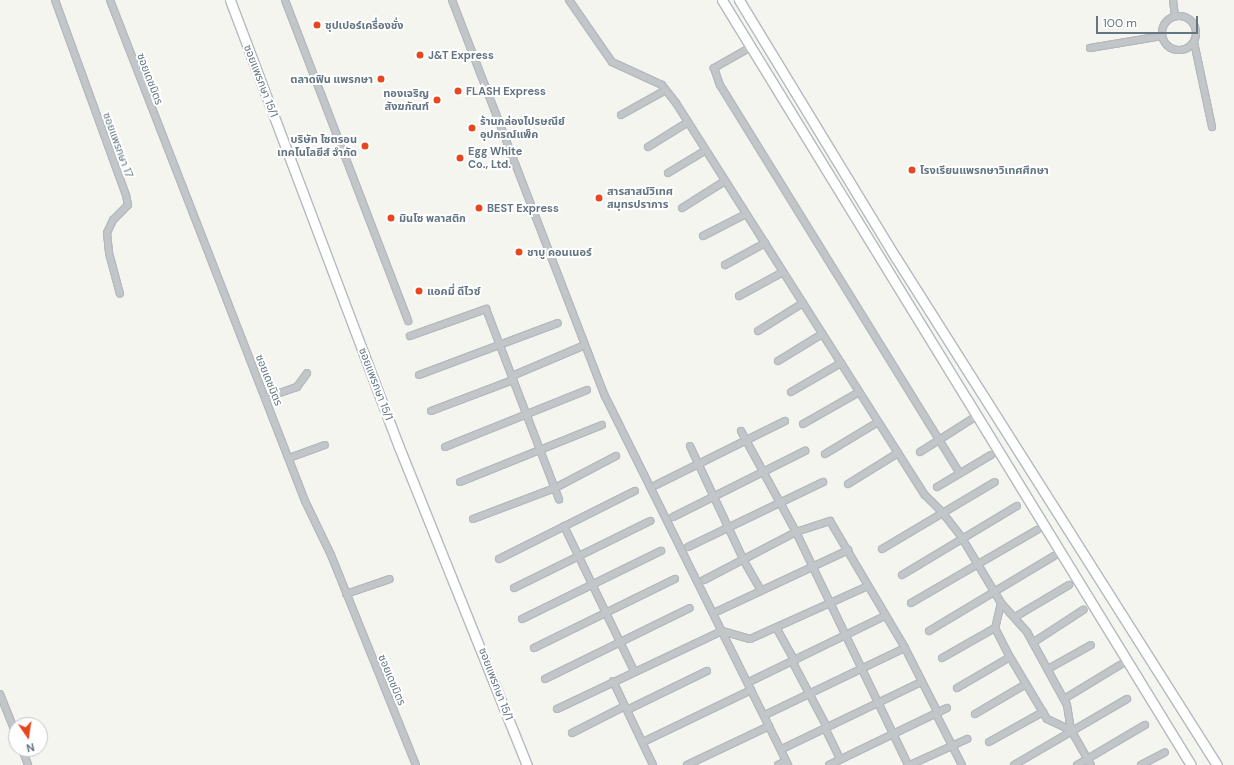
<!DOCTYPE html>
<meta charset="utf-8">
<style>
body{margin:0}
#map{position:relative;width:1234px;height:765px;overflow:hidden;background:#f5f5f0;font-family:"DM Sans","Noto Sans Thai",sans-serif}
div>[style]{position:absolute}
.roads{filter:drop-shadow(1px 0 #b4babe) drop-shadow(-1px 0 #b4babe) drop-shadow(0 1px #b4babe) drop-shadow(0 -1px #b4babe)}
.street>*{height:6px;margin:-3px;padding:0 3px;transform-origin:3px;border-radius:3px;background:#c2c6c9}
.street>.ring{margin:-3px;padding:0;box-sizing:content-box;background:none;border:6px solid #c2c6c9;border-radius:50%}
.secondary>*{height:9px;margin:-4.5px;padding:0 4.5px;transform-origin:4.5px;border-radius:4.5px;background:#fff}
.dots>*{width:11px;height:11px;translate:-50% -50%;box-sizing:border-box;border:2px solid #fff;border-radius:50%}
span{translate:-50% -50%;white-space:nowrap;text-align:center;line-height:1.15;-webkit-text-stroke:4px #fff;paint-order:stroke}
.poi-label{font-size:11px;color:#637582;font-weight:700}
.left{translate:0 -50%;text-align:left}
.right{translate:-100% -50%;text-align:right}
.street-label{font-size:11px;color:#637582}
.north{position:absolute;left:8px;top:717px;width:40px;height:40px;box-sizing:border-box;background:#fff;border:1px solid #c1c8cd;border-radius:50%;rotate:167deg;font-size:11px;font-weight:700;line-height:16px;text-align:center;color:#637582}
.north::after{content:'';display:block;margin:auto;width:14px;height:18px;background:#e7461f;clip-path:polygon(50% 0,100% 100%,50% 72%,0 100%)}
.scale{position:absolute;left:1096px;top:16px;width:102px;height:18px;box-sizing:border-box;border:2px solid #637582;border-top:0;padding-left:5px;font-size:12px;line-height:14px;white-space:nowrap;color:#637582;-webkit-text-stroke:3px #fff;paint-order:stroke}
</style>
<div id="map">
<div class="roads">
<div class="street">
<i style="left:55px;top:0;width:208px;rotate:70deg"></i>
<i style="left:126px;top:195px;width:10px;rotate:79deg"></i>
<i style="left:128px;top:205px;width:21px;rotate:135deg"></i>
<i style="left:113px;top:220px;width:14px;rotate:115deg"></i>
<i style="left:107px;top:233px;width:20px;rotate:84deg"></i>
<i style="left:109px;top:253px;width:42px;rotate:75deg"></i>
<i style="left:110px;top:0;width:538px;rotate:68.73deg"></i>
<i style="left:305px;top:501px;width:60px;rotate:64.3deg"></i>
<i style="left:331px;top:555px;width:227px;rotate:68deg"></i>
<i style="left:285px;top:0;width:344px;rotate:69deg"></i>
<i style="left:452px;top:0;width:425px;rotate:68.9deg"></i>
<i style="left:605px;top:396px;width:412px;rotate:63.6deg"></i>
<i style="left:569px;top:0;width:75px;rotate:55.3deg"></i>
<i style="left:612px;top:62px;width:55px;rotate:24.7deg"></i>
<i style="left:662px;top:85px;width:23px;rotate:52deg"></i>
<i style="left:676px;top:103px;width:464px;rotate:57.6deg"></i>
<i style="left:925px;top:495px;width:24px;rotate:45deg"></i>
<i style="left:942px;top:512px;width:33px;rotate:52deg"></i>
<i style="left:962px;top:538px;width:76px;rotate:59deg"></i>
<i style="left:1001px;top:603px;width:39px;rotate:48deg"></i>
<i style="left:1027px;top:632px;width:83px;rotate:61.3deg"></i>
<i style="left:1067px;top:705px;width:25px;rotate:81deg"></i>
<i style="left:1071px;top:730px;width:40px;rotate:60.3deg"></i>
<i style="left:1173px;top:0;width:16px;rotate:83deg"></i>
<i class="ring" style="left:1162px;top:16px;width:28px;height:28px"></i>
<i style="left:1194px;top:42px;width:87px;rotate:78deg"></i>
<i style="left:751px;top:47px;width:43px;rotate:150.4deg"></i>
<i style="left:714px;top:68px;width:18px;rotate:71deg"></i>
<i style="left:720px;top:85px;width:456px;rotate:58.3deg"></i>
<i style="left:1090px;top:48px;width:73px;rotate:-9.5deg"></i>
<i style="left:621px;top:115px;width:51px;rotate:-29.1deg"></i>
<i style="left:648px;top:147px;width:47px;rotate:-32deg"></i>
<i style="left:668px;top:173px;width:44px;rotate:-31.2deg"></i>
<i style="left:682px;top:208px;width:51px;rotate:-32.1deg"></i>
<i style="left:703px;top:236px;width:48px;rotate:-27.1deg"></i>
<i style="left:725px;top:265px;width:46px;rotate:-28.8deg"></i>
<i style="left:739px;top:296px;width:50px;rotate:-28.6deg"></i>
<i style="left:758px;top:331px;width:53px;rotate:-31.9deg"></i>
<i style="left:410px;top:336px;width:81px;rotate:-19.6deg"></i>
<i style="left:486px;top:309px;width:204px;rotate:69deg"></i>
<i style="left:778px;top:361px;width:52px;rotate:-31.5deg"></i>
<i style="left:419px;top:375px;width:148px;rotate:-20.5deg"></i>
<i style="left:512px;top:376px;width:79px;rotate:-23deg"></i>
<i style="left:791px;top:392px;width:58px;rotate:-30.1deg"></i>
<i style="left:265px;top:398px;width:34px;rotate:-19deg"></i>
<i style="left:297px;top:387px;width:17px;rotate:-54deg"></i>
<i style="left:431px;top:411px;width:88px;rotate:-20.7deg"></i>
<i style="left:803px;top:424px;width:64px;rotate:-29.7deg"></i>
<i style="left:741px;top:431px;width:115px;rotate:61.4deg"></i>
<i style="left:796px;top:532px;width:259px;rotate:64.3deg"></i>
<i style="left:690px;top:446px;width:127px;rotate:64.8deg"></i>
<i style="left:744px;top:561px;width:34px;rotate:60deg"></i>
<i style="left:445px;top:447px;width:153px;rotate:-21.9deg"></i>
<i style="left:920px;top:452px;width:62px;rotate:-32.4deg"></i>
<i style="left:825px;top:454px;width:62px;rotate:-31.1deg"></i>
<i style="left:289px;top:458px;width:38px;rotate:-20deg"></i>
<i style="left:460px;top:482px;width:153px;rotate:-21.9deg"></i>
<i style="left:848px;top:484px;width:59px;rotate:-31.8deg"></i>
<i style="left:656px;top:485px;width:144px;rotate:-26.4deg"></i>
<i style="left:937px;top:487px;width:63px;rotate:-30.7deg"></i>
<i style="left:673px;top:517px;width:148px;rotate:-26.6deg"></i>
<i style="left:473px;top:519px;width:88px;rotate:-20.7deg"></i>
<i style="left:555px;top:488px;width:69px;rotate:-27.7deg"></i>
<i style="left:564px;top:526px;width:161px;rotate:64.2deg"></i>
<i style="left:688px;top:547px;width:150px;rotate:-25.7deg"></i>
<i style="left:882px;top:549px;width:131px;rotate:-30.7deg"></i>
<i style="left:499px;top:559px;width:152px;rotate:-26.6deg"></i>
<i style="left:902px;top:575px;width:134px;rotate:-31deg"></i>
<i style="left:704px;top:580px;width:104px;rotate:-27.6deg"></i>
<i style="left:796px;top:532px;width:36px;rotate:-18deg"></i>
<i style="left:830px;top:521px;width:147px;rotate:59.4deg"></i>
<i style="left:905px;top:648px;width:73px;rotate:63.1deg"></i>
<i style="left:514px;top:588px;width:152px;rotate:-26.2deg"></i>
<i style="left:346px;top:594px;width:46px;rotate:-18.8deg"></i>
<i style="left:911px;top:603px;width:146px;rotate:-30.1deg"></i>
<i style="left:1001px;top:603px;width:26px;rotate:103deg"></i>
<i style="left:995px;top:628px;width:33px;rotate:63deg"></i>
<i style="left:1010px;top:657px;width:72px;rotate:59.2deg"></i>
<i style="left:1047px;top:719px;width:26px;rotate:25deg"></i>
<i style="left:718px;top:611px;width:144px;rotate:-25.1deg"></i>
<i style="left:1015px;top:617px;width:63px;rotate:-30.7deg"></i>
<i style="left:522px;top:619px;width:155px;rotate:-26.1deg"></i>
<i style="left:777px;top:629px;width:37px;rotate:61deg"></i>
<i style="left:929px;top:631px;width:146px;rotate:-31deg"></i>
<i style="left:1034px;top:642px;width:59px;rotate:-33.1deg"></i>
<i style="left:534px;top:648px;width:157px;rotate:-26.1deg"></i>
<i style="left:942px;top:658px;width:61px;rotate:-29.5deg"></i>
<i style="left:792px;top:661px;width:75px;rotate:62.1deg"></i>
<i style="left:1048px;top:669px;width:49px;rotate:-29.2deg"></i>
<i style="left:545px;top:679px;width:161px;rotate:-26.1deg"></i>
<i style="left:613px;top:681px;width:93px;rotate:64.5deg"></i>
<i style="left:751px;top:681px;width:149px;rotate:-25.9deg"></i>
<i style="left:957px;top:688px;width:61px;rotate:-30.3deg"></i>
<i style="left:0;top:694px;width:43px;rotate:68.2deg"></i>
<i style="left:1064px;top:699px;width:66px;rotate:-31.3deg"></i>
<i style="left:557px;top:709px;width:183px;rotate:-25.3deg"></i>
<i style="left:722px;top:631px;width:29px;rotate:16deg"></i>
<i style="left:750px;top:639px;width:129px;rotate:-24.2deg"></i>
<i style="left:627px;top:710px;width:89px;rotate:-26deg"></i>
<i style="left:767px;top:714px;width:153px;rotate:-25.6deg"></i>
<i style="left:936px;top:714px;width:57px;rotate:63deg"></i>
<i style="left:975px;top:714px;width:59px;rotate:-30.5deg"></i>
<i style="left:825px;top:728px;width:34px;rotate:64deg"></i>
<i style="left:572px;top:733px;width:59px;rotate:-27deg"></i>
<i style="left:643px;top:742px;width:120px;rotate:-25.7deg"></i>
<i style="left:989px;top:742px;width:62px;rotate:-29.1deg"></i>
<i style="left:784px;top:748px;width:152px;rotate:-25.7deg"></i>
<i style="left:22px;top:749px;width:17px;rotate:69deg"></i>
<i style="left:687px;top:765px;width:91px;rotate:-25.4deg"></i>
<i style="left:778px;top:765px;width:9px;rotate:-27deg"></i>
<i style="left:829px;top:765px;width:131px;rotate:-25.8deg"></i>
<i style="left:910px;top:765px;width:63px;rotate:-24.5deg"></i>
<i style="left:1014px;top:765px;width:131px;rotate:-30.3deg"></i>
<i style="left:1077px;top:765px;width:79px;rotate:-30.5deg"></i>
<i style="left:1141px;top:765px;width:27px;rotate:-28deg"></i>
</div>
<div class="secondary">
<i style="left:230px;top:0;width:478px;rotate:69.3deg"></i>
<i style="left:399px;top:447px;width:343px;rotate:68.1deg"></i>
<i style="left:722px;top:0;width:897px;rotate:58.49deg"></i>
<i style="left:739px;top:0;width:302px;rotate:58.7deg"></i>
<i style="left:896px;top:258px;width:600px;rotate:57.66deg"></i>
</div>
</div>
<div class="dots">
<i style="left:317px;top:25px;background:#e7461f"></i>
<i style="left:420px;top:55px;background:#e7461f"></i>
<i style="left:381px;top:79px;background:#e7461f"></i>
<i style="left:458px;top:91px;background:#e7461f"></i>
<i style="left:437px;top:100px;background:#e7461f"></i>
<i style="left:472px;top:128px;background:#e7461f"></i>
<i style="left:365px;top:146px;background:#e7461f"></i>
<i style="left:460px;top:158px;background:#e7461f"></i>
<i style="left:912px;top:170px;background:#e7461f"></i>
<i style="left:599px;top:198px;background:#e7461f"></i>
<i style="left:479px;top:208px;background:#e7461f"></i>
<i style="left:391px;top:218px;background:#e7461f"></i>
<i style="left:519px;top:252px;background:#e7461f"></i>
<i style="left:419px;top:291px;background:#e7461f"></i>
</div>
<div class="poi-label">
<span class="left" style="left:325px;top:25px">ซุปเปอร์เครื่องชั่ง</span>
<span class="left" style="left:428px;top:55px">J&amp;T Express</span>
<span class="right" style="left:373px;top:79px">ตลาดฟิน แพรกษา</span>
<span class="left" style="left:466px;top:91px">FLASH Express</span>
<span class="right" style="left:429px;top:100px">ทองเจริญ<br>สังฆภัณฑ์</span>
<span class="left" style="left:480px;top:128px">ร้านกล่องไปรษณีย์<br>อุปกรณ์แพ็ค</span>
<span class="right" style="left:357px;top:146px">บริษัท ไซตรอน<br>เทคโนโลยีส์ จำกัด</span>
<span class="left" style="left:468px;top:158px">Egg White<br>Co., Ltd.</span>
<span class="left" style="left:920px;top:170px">โรงเรียนแพรกษาวิเทศศึกษา</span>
<span class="left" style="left:607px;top:198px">สารสาสน์วิเทศ<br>สมุทรปราการ</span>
<span class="left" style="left:487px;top:208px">BEST Express</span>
<span class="left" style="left:399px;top:218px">มินโซ พลาสติก</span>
<span class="left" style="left:527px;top:252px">ชาบู คอนเนอร์</span>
<span class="left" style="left:427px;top:291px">แอคมี่ ดีไวซ์</span>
</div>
<div class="street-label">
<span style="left:150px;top:79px;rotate:69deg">ซอยเดชมิตร</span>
<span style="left:261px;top:81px;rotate:69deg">ซอยแพรกษา 15/1</span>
<span style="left:118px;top:145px;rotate:70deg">ซอยแพรกษา 17</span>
<span style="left:269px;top:380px;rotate:68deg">ซอยเดชมิตร</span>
<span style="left:376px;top:384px;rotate:69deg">ซอยแพรกษา 15/1</span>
<span style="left:392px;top:680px;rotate:67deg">ซอยเดชมิตร</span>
<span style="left:496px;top:684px;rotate:69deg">ซอยแพรกษา 15/1</span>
</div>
<div class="north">N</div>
<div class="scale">100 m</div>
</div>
